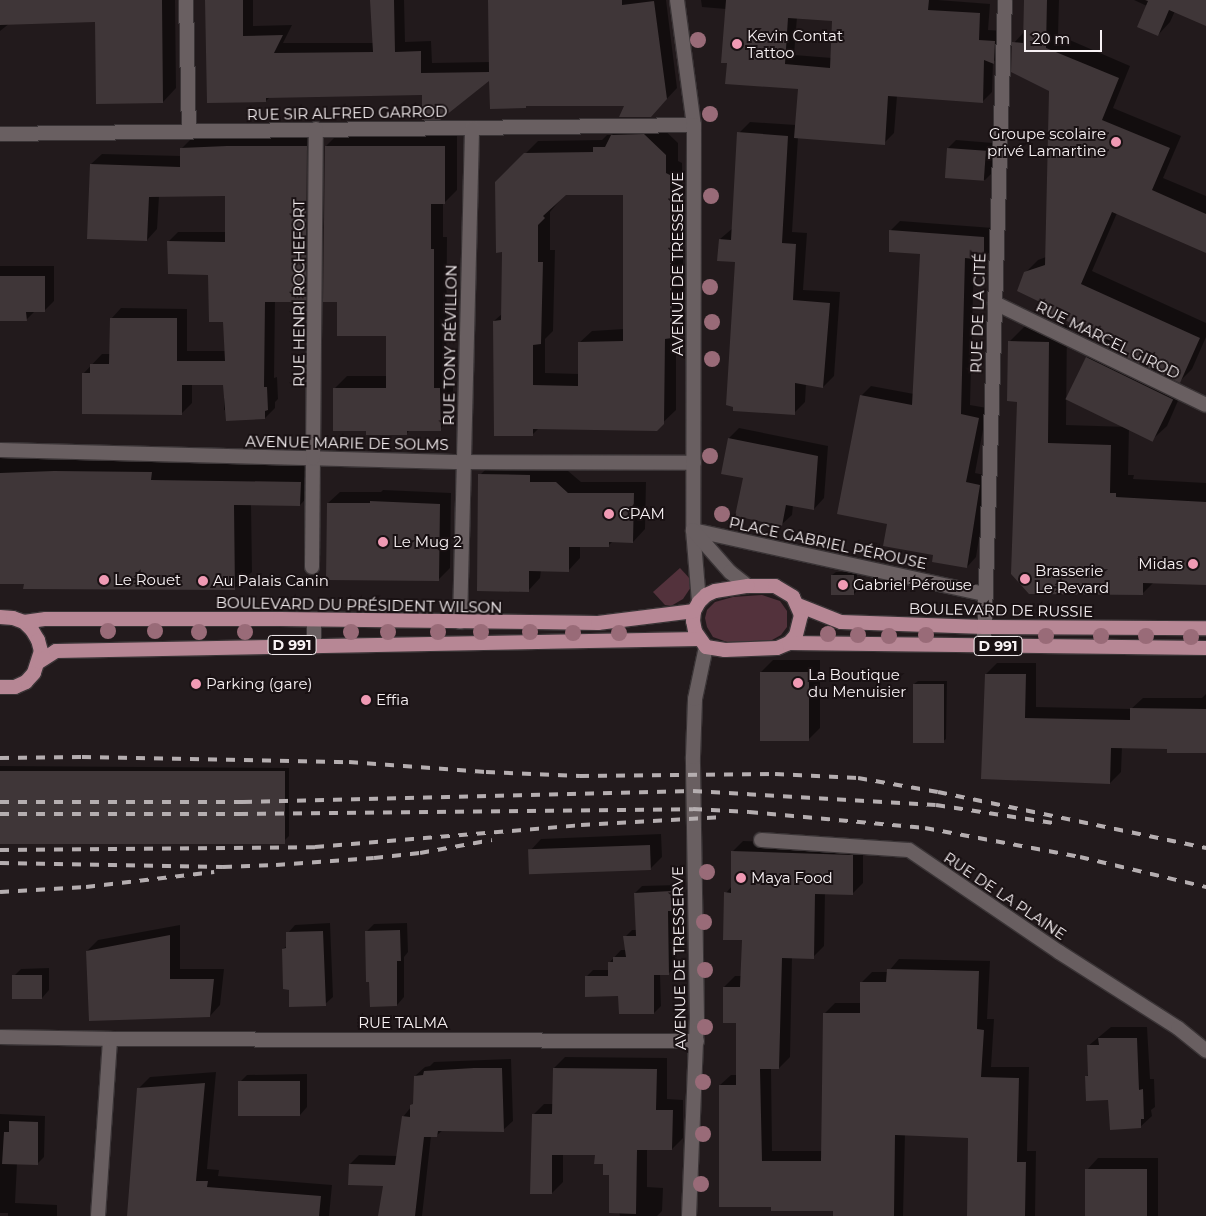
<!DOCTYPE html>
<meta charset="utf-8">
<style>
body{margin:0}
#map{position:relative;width:1206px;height:1216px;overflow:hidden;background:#221a1c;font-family:Montserrat,sans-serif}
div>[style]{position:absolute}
.green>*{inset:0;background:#53323c}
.shadow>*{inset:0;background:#0007}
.building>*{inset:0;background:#3f3638;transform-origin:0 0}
.roads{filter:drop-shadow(1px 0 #3a3436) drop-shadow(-1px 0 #3a3436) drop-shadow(0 1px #3a3436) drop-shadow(0 -1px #3a3436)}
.service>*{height:14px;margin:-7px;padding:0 7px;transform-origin:7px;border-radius:7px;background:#695f61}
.minor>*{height:14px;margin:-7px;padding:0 7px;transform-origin:7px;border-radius:7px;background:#695f61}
.tertiary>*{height:14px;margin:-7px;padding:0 7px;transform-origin:7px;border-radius:7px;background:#695f61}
.primary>*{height:14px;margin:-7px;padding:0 7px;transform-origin:7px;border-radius:7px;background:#b78795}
.rail>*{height:4px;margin-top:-2px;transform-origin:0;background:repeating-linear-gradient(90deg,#b5aeb0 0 9px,transparent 0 18px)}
.trees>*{width:16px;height:16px;margin:-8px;border-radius:50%;background:#996b78}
.dots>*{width:14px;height:14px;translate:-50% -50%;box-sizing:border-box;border:2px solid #191113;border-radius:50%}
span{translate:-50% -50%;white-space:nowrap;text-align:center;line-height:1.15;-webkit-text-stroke:4px #191113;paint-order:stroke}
.shield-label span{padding:1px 4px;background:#191113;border:1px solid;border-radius:4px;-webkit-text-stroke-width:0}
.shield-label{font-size:14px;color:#f8f2f4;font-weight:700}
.poi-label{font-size:15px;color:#f8f2f4}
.left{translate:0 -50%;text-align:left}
.right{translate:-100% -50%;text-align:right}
.street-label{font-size:15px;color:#f8f2f4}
.scale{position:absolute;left:1024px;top:30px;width:78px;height:22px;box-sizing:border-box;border:2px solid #f8f2f4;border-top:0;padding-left:6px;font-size:15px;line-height:18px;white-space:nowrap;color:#f8f2f4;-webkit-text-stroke:4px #191113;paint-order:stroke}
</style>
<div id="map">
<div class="green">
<i style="clip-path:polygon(680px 568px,692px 581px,691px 587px,683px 599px,671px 606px,665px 605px,653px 592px)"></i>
<i style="clip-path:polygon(762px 595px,780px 601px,787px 611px,787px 627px,781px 635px,772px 640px,730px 643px,713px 637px,707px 627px,705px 618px,707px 610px,715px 602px,733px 597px)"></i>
</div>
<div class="shadow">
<i style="clip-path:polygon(0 0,175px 0,176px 88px,163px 102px,96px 21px,10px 23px,0 31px)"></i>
<i style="clip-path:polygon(206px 0,253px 0,253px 26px,292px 25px,283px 43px,374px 43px,371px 0,404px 0,405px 42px,431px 41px,432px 63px,490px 62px,489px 0,666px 0,677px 88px,661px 105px,527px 105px,525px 107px,491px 79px,423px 94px,270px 97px,266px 101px)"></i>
<i style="clip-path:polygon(evenodd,701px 0,938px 0,990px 4px,988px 30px,1004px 31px,1004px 53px,993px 62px,992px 92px,982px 102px,897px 96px,894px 133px,884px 143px,798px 137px,792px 232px,807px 233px,803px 290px,840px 292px,834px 376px,823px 387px,806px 384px,805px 402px,794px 413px,737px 261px,720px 239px,733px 228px,739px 133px,750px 122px,796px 125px,799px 88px,728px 62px,726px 9px,702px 7px,701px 0,797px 17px,834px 20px,832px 58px,794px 55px,797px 17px)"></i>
<i style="clip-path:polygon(1025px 0,1059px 0,1058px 35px,1130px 66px,1113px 108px,1181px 136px,1163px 178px,1206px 196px,1206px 251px,1117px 213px,1092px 271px,1206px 323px,1206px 337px,1192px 369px,1180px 381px,1101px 343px,1107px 338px,1044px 302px,1025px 273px,1038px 260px,1046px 257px,1050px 90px,1014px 43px,1024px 32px)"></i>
<i style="clip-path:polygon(1134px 0,1206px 0,1206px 24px,1175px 11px,1170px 22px,1158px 35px,1147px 6px)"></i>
<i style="clip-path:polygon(evenodd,656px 122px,678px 143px,678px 161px,682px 163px,684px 325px,676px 333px,676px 410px,656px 429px,539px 428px,532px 435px,494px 321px,503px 313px,504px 251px,496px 183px,538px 141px,602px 140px,607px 135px,612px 135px,624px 123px,656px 122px,565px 194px,624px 194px,624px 329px,592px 331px,579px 343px,579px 374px,545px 373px,545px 339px,553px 331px,555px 250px,550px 250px,550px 212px,565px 194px)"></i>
<i style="clip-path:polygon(339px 133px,457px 133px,457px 190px,443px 204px,443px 237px,447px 237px,446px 375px,453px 375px,453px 416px,440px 429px,410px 430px,406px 434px,367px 429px,334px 389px,347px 376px,387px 376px,387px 335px,338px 301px,326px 146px)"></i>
<i style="clip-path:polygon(317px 136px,316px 291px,305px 301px,275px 301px,274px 378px,277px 377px,278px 399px,275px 402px,275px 408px,265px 418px,224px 410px,224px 384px,192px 384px,192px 403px,182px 413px,83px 374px,102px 354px,111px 354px,111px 319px,121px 308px,187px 309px,187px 351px,225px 351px,224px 321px,210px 274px,168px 242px,178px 232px,226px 232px,227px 194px,159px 196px,157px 229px,147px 240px,91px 164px,102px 154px,181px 156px,181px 149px,192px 138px)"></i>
<i style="clip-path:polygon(956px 140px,993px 143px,992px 173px,985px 180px,947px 177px,948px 148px)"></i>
<i style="clip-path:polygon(900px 221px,993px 228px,993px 249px,983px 258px,974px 257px,970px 405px,987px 408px,975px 473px,989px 476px,976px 557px,967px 567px,935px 554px,889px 523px,862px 395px,871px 386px,914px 394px,922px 253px,891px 251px,891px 230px)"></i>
<i style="clip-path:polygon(0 266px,54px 266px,54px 301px,44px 311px,35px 311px,26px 320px,0 320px)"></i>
<i style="clip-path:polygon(1027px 324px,1067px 325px,1066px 425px,1129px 427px,1128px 475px,1134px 475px,1133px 479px,1206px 483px,1206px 583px,1154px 582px,1142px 594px,1018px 401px,1009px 342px)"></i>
<i style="clip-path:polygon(1099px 346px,1184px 387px,1167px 426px,1155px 437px,1069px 400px,1087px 358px)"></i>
<i style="clip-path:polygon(739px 428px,828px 446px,824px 498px,814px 509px,793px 505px,792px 515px,781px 525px,745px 477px,729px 438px)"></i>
<i style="clip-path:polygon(169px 455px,168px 463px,317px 465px,317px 487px,300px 505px,251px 504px,252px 572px,234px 589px,0 583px,0 456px)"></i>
<i style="clip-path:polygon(492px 463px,542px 463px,541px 470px,568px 471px,581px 482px,646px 482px,645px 529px,633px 542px,613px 541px,608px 546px,580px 546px,580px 558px,568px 571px,541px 570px,540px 578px,528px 591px,480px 475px)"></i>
<i style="clip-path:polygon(383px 490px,451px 493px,450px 568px,438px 580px,328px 503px,340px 492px,381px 492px)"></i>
<i style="clip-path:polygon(836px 572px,857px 572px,857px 591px,854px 594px,832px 575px)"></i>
<i style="clip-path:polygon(773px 660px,820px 660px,820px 728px,808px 740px,761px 672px)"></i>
<i style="clip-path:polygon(997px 663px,1036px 663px,1036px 707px,1131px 709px,1143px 698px,1202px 698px,1206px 694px,1206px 752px,1168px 748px,1122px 747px,1121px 772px,1110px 783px,983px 778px,986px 674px)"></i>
<i style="clip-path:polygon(918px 681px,947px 681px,946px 739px,942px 742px,914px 684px)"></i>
<i style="clip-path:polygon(0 766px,289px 768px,289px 836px,284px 841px,0 843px)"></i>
<i style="clip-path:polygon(661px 834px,662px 857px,650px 869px,530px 851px,541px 839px)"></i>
<i style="clip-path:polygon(743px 841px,863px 845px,863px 883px,852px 894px,825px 893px,824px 946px,813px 957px,792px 957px,790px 1057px,779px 1068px,771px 1068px,772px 1151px,822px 1151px,824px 1014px,835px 1003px,861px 1003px,861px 983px,872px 972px,888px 972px,899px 959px,990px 961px,987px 1019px,994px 1019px,991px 1067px,1029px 1067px,1027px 1151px,1036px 1151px,1035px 1216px,968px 1216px,969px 1136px,905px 1134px,903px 1216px,834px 1216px,834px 1210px,772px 1209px,720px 1085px,731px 1075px,737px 1075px,738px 1022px,724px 987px,735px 976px,741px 976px,743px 939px,726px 893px,732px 886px,732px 852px)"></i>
<i style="clip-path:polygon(678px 885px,678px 903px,674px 907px,675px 967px,668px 974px,660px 974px,661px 1006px,654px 1013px,586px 977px,593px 970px,609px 970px,609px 963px,621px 950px,626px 950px,625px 937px,632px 930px,637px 930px,635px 893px,642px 886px)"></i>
<i style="clip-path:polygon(330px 923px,333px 997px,325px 1004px,290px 989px,283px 949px,288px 945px,288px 933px,295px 925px)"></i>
<i style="clip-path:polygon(407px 923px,408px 952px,404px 957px,404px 997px,397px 1005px,366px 932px,374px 924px)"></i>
<i style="clip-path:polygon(180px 925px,180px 969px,224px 969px,220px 1005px,210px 1016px,87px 951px,98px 940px)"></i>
<i style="clip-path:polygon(49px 968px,49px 990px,42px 998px,14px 976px,21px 969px)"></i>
<i style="clip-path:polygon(1111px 1027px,1147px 1027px,1150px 1079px,1154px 1079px,1155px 1107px,1151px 1110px,1152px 1116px,1140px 1127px,1086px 1077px,1089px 1074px,1088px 1046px)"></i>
<i style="clip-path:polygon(565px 1057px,667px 1058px,667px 1099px,683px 1100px,683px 1138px,672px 1149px,647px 1149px,647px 1187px,663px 1188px,662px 1211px,657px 1216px,620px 1216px,611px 1174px,596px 1154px,563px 1154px,563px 1182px,552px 1193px,533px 1115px,544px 1104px,553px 1104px,554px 1068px)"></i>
<i style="clip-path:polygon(511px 1059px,513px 1121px,503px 1130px,443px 1130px,436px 1136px,431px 1136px,422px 1216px,379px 1216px,384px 1185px,350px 1164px,359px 1155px,398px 1156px,403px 1117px,415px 1102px,415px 1076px,425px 1067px,430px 1066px,434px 1062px)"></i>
<i style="clip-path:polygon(216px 1072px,207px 1169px,219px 1170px,218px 1176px,332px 1185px,329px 1216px,129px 1216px,138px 1089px,150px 1077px)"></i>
<i style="clip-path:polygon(307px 1074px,307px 1107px,300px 1115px,239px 1083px,247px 1075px)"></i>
<i style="clip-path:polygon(0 1108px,0 1114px,45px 1116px,44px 1157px,37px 1164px,17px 1163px,15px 1203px,57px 1205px,57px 1216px,8px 1216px,8px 1213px,0 1213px)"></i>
<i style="clip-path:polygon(1098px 1158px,1158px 1158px,1158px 1216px,1087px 1216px,1087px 1170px)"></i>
</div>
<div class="building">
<i style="clip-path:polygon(0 0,162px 0,163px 103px,96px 104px,95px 22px,0 25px)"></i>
<i style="clip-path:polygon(205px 0,243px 0,243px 36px,283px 35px,274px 53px,373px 52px,370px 0,394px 0,395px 52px,421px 51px,421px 73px,489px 72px,488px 0,622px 0,622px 5px,654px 1px,667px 99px,651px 117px,619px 117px,624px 106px,526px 106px,526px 108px,490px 109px,489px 81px,440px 120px,422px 120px,422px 95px,266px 98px,266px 102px,207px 103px)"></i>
<i style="clip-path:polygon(evenodd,726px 0,929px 0,928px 10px,980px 13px,979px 40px,995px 41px,994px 64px,984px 60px,983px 103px,888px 96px,885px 145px,794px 138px,798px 89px,725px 84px,727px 63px,721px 63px,726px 0,788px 18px,832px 21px,830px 68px,785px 64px,788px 18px)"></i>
<i style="clip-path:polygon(1024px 0,1047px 0,1046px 48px,1119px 78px,1102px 120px,1170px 148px,1152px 190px,1206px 214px,1206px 253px,1112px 212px,1081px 284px,1200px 338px,1180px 383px,1099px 344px,1118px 344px,1040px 309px,1042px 303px,1017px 291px,1024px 272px,1045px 265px,1049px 91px,1011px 72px,1012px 42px,1023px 43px)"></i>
<i style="clip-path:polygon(1145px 0,1206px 0,1206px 26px,1169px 10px,1158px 36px,1137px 27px,1148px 1px)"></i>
<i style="clip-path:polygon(737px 132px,788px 136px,782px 243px,796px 244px,793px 300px,830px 303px,823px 388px,795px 383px,795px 415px,733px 411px,733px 407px,726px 405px,735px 262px,717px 261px,719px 239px,731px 240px)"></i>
<i style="clip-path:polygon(evenodd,644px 134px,666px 155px,666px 173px,670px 175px,672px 338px,665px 339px,664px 424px,657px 431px,533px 429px,533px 436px,494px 436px,493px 321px,501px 320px,502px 252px,496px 253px,495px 182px,524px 153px,593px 152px,593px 147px,605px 147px,611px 135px,644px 134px,566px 195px,623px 195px,623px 341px,578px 342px,578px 386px,533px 385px,533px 345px,541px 344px,543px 262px,538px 262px,538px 225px,545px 218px,543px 216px,566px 195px)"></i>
<i style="clip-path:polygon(227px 146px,307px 146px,306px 302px,265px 302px,264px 387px,267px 387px,268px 410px,265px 411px,265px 419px,226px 421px,223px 385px,182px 385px,182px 415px,82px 414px,82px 373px,90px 373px,90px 364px,109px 364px,110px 318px,177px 318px,177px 361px,225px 361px,223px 322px,209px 322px,208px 275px,168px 274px,167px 241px,225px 242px,225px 196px,149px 197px,147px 241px,87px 239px,90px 164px,180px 167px,180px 148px)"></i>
<i style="clip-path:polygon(325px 146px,445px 146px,445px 204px,431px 204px,431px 249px,434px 249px,434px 388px,440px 388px,441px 431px,407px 431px,407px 435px,366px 435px,366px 431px,333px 431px,333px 388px,386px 388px,386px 336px,337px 336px,337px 302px,323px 302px)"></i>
<i style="left:947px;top:148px;width:39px;height:30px;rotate:4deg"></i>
<i style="clip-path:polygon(889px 230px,984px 237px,984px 260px,965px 258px,961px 414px,979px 418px,966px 482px,980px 485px,967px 568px,932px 562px,933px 555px,883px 546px,887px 524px,837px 514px,860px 395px,912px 405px,920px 254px,889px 252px)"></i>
<i style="clip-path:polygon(0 276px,45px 276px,45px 312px,26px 312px,27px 321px,0 321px)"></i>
<i style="clip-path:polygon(1008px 341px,1049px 342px,1048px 443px,1111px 445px,1110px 493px,1116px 493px,1116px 497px,1206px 502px,1206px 585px,1143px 583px,1143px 595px,1029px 594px,1011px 574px,1017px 402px,1007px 401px)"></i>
<i style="left:1086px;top:357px;width:97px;height:47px;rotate:26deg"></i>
<i style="clip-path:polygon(728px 438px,818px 456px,814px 510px,786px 505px,782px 526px,735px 516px,743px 478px,721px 474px)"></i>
<i style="clip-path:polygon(54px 471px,152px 472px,151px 480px,301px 482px,300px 506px,234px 505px,235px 590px,23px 589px,24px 584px,0 584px,0 473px)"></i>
<i style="clip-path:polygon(478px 474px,530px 475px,530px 482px,556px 482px,568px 493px,634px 493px,633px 543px,609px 542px,609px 547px,569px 547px,569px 572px,529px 571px,529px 592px,477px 591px)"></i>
<i style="clip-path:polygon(370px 501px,440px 504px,439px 581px,326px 580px,327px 503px,370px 503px)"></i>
<i style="left:831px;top:575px;width:23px;height:20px"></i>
<i style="left:760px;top:672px;width:49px;height:69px"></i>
<i style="clip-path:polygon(985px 674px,1026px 674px,1025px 718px,1130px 720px,1130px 708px,1206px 709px,1206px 753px,1167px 753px,1167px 749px,1111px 748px,1110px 784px,981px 779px)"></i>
<i style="left:913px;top:684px;width:31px;height:59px"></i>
<i style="left:0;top:771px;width:285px;height:73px"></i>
<i style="left:650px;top:845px;width:25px;height:122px;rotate:88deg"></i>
<i style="clip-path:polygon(731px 851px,853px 855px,853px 895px,815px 894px,814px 959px,782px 958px,779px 1069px,760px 1069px,762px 1161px,821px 1161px,823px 1013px,860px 1013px,860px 982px,886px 982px,887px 969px,979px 971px,977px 1029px,984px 1030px,981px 1077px,1019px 1078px,1017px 1162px,1026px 1162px,1025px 1216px,967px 1216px,968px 1138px,895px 1135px,894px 1216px,833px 1216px,833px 1211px,771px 1211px,771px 1207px,719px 1207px,719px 1085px,736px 1085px,736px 1023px,723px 1023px,723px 987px,740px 987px,742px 940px,723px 940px,724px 892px,731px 893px)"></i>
<i style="clip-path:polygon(671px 891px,672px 911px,668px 911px,669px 975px,654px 975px,654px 1014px,619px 1014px,618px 996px,585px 997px,585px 976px,608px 976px,608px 962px,613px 962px,613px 957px,626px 957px,623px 936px,636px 936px,634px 893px)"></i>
<i style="clip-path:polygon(400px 930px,401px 961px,397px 961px,397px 1006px,370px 1007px,369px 982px,366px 982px,365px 931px)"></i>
<i style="clip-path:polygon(323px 931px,326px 1006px,289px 1007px,289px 990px,283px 989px,282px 949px,286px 948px,286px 932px)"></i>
<i style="clip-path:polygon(170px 935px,170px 979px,214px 979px,210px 1017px,89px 1021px,86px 951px)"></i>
<i style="left:42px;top:975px;width:24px;height:30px;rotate:90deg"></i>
<i style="clip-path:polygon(1098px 1038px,1137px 1038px,1139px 1090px,1143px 1089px,1144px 1119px,1141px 1119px,1141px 1128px,1110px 1130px,1108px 1100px,1086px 1101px,1085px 1076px,1088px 1076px,1087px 1045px,1099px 1045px)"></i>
<i style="clip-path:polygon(474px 1068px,502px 1068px,504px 1132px,438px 1131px,437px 1137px,424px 1137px,415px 1216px,378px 1216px,383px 1186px,348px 1185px,349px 1164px,395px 1165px,402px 1116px,410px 1117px,410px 1105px,413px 1104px,414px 1076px,423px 1075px,424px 1071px)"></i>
<i style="clip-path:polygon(553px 1068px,657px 1069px,656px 1110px,673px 1110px,672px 1150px,637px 1150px,636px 1214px,609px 1213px,609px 1175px,603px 1175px,603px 1164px,594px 1164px,595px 1155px,552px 1155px,552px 1194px,530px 1194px,532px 1114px,552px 1114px)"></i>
<i style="left:300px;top:1081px;width:35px;height:62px;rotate:90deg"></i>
<i style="clip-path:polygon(205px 1083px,196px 1181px,208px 1181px,207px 1187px,321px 1196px,319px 1216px,127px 1216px,137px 1088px)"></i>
<i style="clip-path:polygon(9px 1121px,38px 1122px,38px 1165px,2px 1164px,4px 1132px,9px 1132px)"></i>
<i style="left:1085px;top:1169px;width:62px;height:47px"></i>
</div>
<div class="roads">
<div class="service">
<i style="left:995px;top:303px;width:234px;rotate:25.8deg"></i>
<i style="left:312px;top:567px;width:109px;rotate:-89.5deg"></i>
</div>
<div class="minor">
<i style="left:186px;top:0;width:132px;rotate:88.7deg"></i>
<i style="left:0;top:134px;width:694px;rotate:-0.74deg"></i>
<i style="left:0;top:450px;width:464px;rotate:1.5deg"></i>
<i style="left:464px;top:462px;width:230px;rotate:0.2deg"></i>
<i style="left:313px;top:458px;width:329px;rotate:-89.5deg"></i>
<i style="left:693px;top:530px;width:299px;rotate:12.4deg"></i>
<i style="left:314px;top:620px;width:25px;rotate:90deg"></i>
<i style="left:460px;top:622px;width:494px;rotate:-88.6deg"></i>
<i style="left:984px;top:646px;width:646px;rotate:-88.14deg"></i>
<i style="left:761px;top:840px;width:148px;rotate:3.9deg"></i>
<i style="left:909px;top:850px;width:181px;rotate:34.2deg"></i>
<i style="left:1059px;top:952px;width:141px;rotate:32.6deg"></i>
<i style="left:1178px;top:1028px;width:36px;rotate:39deg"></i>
<i style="left:0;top:1037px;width:110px;rotate:1deg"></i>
<i style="left:98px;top:1216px;width:177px;rotate:-86.1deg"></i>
<i style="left:110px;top:1039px;width:587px;rotate:0.2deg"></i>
</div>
<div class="tertiary">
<i style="left:677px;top:0;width:126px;rotate:82.3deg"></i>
<i style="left:694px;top:125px;width:405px;rotate:90.1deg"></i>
<i style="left:693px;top:530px;width:72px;rotate:85.2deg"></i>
<i style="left:693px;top:530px;width:56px;rotate:48.6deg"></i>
<i style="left:730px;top:572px;width:23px;rotate:38deg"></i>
<i style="left:689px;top:1216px;width:197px;rotate:-87.7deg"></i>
<i style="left:697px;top:1019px;width:262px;rotate:-90.9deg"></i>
<i style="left:693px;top:757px;width:58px;rotate:-88deg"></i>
<i style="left:695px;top:699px;width:53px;rotate:-78.1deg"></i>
</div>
<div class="primary">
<i style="left:748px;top:586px;width:27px"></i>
<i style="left:775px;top:586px;width:21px;rotate:31deg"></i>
<i style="left:793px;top:597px;width:20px;rotate:66deg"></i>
<i style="left:801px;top:615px;width:21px;rotate:104deg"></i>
<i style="left:796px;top:635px;width:11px;rotate:131deg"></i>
<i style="left:789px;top:643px;width:13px;rotate:157deg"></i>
<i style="left:777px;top:648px;width:52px;rotate:177.8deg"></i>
<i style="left:725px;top:650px;width:19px;rotate:-171deg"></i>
<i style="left:706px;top:647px;width:19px;rotate:-125deg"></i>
<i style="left:695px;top:631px;width:10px;rotate:-101deg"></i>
<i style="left:693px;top:621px;width:10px;rotate:-84deg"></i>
<i style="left:694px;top:611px;width:10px;rotate:-61deg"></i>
<i style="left:699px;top:602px;width:10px;rotate:-45deg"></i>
<i style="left:706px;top:595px;width:10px;rotate:-24deg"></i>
<i style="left:715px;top:591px;width:33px;rotate:-9deg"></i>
<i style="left:798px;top:605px;width:46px;rotate:21.6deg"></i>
<i style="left:841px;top:622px;width:143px;rotate:2deg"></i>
<i style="left:984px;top:627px;width:222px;rotate:0.3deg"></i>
<i style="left:0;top:617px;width:13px;rotate:4deg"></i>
<i style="left:13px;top:618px;width:12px;rotate:20deg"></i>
<i style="left:24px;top:622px;width:11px;rotate:45deg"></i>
<i style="left:32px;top:630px;width:12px;rotate:59deg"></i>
<i style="left:38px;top:640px;width:11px;rotate:75deg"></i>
<i style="left:41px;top:651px;width:23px;rotate:108deg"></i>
<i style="left:34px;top:673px;width:12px;rotate:132deg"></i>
<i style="left:26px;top:682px;width:12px;rotate:156deg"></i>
<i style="left:15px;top:687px;width:15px;rotate:180deg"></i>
<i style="left:24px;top:622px;width:22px;rotate:-8deg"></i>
<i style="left:46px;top:619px;width:234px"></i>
<i style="left:280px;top:619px;width:318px;rotate:0.7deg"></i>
<i style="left:598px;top:623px;width:97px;rotate:-7.1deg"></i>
<i style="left:789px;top:643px;width:417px;rotate:0.7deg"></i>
<i style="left:39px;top:662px;width:20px;rotate:-33deg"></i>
<i style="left:56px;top:651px;width:643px;rotate:-1.07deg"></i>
</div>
</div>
<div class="rail">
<i style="left:0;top:758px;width:82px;rotate:-0.7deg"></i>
<i style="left:82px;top:757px;width:267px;rotate:1.1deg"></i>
<i style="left:349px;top:762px;width:137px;rotate:4.2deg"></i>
<i style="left:486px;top:772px;width:94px;rotate:2.4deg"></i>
<i style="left:580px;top:776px;width:195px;rotate:-0.6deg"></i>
<i style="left:775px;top:774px;width:83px;rotate:2.8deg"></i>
<i style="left:858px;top:778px;width:81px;rotate:9.9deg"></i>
<i style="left:938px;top:792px;width:274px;rotate:11.8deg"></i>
<i style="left:0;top:802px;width:243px"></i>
<i style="left:243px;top:802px;width:450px;rotate:-1.4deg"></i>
<i style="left:693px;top:791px;width:243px;rotate:3.3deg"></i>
<i style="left:936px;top:805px;width:125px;rotate:8.7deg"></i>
<i style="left:0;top:814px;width:239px"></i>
<i style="left:239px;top:814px;width:454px;rotate:-0.6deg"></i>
<i style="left:693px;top:809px;width:56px;rotate:3.1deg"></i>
<i style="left:749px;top:812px;width:177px;rotate:5.2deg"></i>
<i style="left:925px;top:828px;width:158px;rotate:10.6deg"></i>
<i style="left:1080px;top:857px;width:130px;rotate:13.4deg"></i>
<i style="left:0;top:850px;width:315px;rotate:-0.5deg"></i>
<i style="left:315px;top:847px;width:267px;rotate:-4.7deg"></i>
<i style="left:581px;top:825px;width:143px;rotate:-3.2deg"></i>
<i style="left:0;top:863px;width:223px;rotate:1deg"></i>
<i style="left:223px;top:867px;width:53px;rotate:-2.2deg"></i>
<i style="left:276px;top:865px;width:98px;rotate:-4.1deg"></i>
<i style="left:374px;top:858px;width:46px;rotate:-6.2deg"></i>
<i style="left:420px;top:853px;width:73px;rotate:-10.2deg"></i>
<i style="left:0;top:892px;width:86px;rotate:-3.3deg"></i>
<i style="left:86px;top:887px;width:129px;rotate:-6.7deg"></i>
</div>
<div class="trees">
<i style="left:698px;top:40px"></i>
<i style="left:710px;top:114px"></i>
<i style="left:711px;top:196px"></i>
<i style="left:710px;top:287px"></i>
<i style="left:712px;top:322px"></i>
<i style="left:712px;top:359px"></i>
<i style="left:710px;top:456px"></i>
<i style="left:722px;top:514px"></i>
<i style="left:108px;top:631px"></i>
<i style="left:155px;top:631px"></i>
<i style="left:199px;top:632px"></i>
<i style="left:245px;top:632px"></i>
<i style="left:351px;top:632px"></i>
<i style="left:388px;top:632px"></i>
<i style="left:438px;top:632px"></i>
<i style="left:481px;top:632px"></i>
<i style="left:530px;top:632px"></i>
<i style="left:573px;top:633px"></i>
<i style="left:619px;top:633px"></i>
<i style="left:828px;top:634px"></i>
<i style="left:858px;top:635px"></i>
<i style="left:926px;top:635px"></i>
<i style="left:889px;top:636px"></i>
<i style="left:1046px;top:636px"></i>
<i style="left:1101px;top:636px"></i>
<i style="left:1146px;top:636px"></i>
<i style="left:1191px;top:637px"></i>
<i style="left:707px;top:872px"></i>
<i style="left:704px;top:922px"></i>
<i style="left:705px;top:970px"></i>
<i style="left:705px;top:1027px"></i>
<i style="left:703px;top:1082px"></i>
<i style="left:703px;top:1134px"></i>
<i style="left:701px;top:1184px"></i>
</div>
<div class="dots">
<i style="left:737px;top:44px;background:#f09ab4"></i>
<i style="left:1116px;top:142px;background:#f09ab4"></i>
<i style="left:609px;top:514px;background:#f09ab4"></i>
<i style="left:383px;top:542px;background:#f09ab4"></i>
<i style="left:1193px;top:564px;background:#f09ab4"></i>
<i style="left:1025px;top:579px;background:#f09ab4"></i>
<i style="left:104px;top:580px;background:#f09ab4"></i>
<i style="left:203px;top:581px;background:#f09ab4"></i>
<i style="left:843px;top:585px;background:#f09ab4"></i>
<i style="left:798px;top:683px;background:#f09ab4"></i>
<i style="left:196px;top:684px;background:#f09ab4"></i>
<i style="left:366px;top:700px;background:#f09ab4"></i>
<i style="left:741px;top:878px;background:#f09ab4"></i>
</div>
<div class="shield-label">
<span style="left:292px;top:645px">D 991</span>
<span style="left:998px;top:646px">D 991</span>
</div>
<div class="poi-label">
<span class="left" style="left:747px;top:44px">Kevin Contat<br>Tattoo</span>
<span class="right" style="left:1106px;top:142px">Groupe scolaire<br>privé Lamartine</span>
<span class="left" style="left:619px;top:514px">CPAM</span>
<span class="left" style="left:393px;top:542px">Le Mug 2</span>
<span class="right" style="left:1183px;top:564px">Midas</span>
<span class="left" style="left:1035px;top:579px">Brasserie<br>Le Revard</span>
<span class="left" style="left:114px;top:580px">Le Rouet</span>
<span class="left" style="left:213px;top:581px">Au Palais Canin</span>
<span class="left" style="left:853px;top:585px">Gabriel Pérouse</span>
<span class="left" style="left:808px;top:683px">La Boutique<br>du Menuisier</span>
<span class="left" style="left:206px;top:684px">Parking (gare)</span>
<span class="left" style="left:376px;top:700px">Effia</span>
<span class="left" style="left:751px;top:878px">Maya Food</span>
</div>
<div class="street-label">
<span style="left:347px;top:113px;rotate:-1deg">RUE SIR ALFRED GARROD</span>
<span style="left:678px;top:264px;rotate:-90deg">AVENUE DE TRESSERVE</span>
<span style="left:299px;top:293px;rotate:-90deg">RUE HENRI ROCHEFORT</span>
<span style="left:978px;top:313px;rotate:-88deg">RUE DE LA CITÉ</span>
<span style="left:1108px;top:340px;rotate:26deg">RUE MARCEL GIROD</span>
<span style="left:450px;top:345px;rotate:-89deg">RUE TONY RÉVILLON</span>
<span style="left:347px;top:443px;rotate:1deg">AVENUE MARIE DE SOLMS</span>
<span style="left:828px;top:543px;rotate:12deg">PLACE GABRIEL PÉROUSE</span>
<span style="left:359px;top:605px;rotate:1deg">BOULEVARD DU PRÉSIDENT WILSON</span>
<span style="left:1001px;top:610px;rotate:1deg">BOULEVARD DE RUSSIE</span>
<span style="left:1005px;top:896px;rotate:34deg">RUE DE LA PLAINE</span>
<span style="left:679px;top:958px;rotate:-91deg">AVENUE DE TRESSERVE</span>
<span style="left:403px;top:1023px">RUE TALMA</span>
</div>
<div class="scale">20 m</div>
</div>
